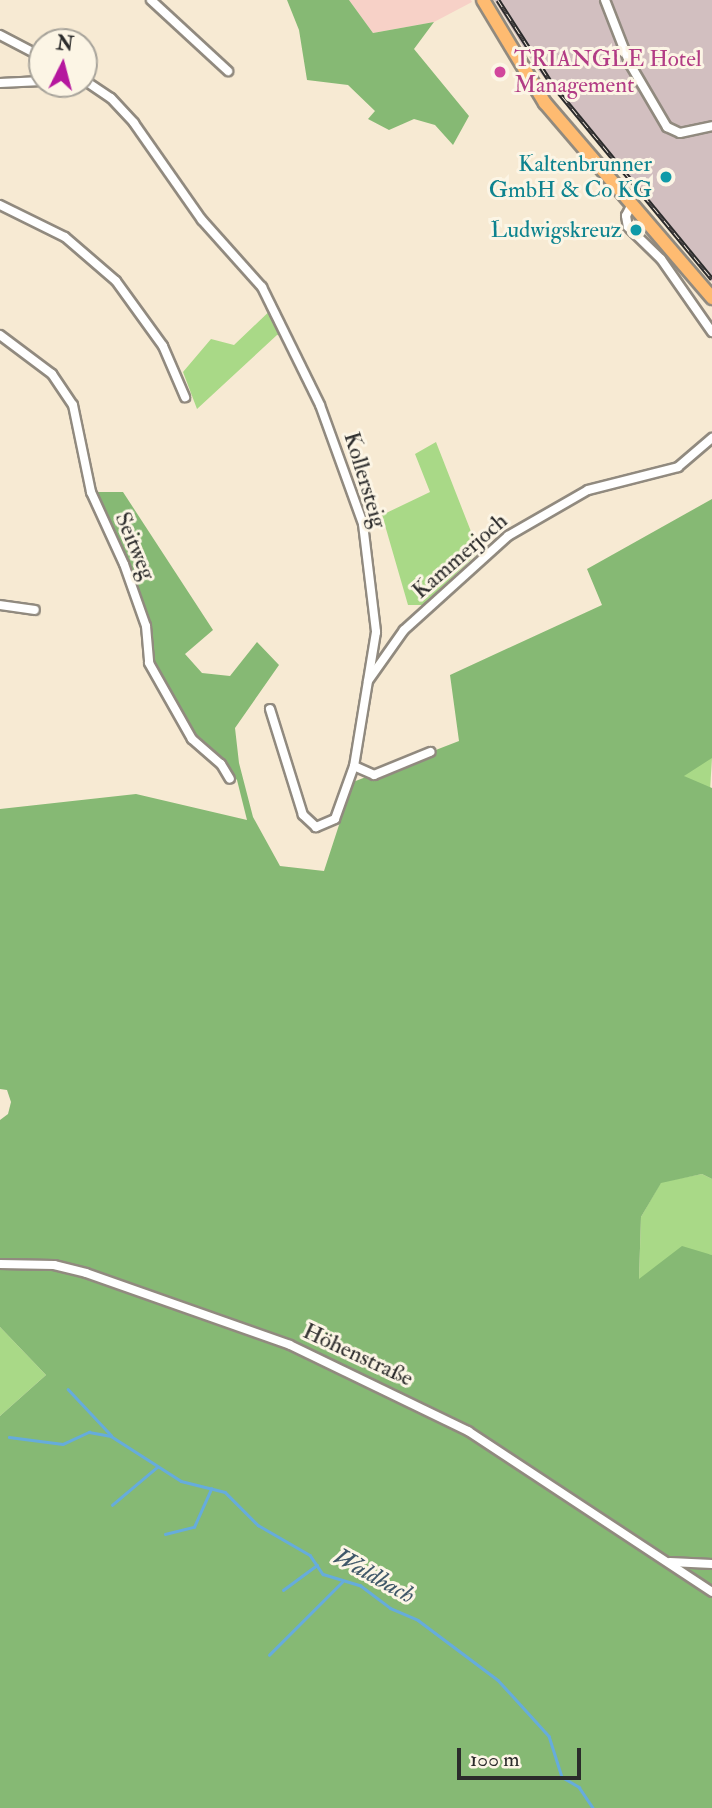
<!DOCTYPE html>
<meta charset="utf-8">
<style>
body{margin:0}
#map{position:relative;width:712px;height:1808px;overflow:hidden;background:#f7ead3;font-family:"IM FELL Double Pica",serif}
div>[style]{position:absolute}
.built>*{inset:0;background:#f7d1c7}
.industrial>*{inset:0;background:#d2bfc0}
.green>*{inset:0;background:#a9d987}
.forest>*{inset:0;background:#86b974}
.stream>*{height:2.5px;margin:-1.25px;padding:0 1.25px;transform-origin:1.25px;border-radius:1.25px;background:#66acdc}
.roads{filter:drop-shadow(2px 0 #918a7f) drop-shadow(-2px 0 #918a7f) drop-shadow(0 2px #918a7f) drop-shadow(0 -2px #918a7f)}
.minor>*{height:8px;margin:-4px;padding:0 4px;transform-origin:4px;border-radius:4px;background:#fff}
.primary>*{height:12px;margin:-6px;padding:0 6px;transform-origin:6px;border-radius:6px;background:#febb71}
.rail>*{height:5px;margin-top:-2.5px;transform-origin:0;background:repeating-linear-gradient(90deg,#fcf5e5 0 8px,#2b2b2b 0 16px);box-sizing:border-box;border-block:2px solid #2b2b2b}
.dots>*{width:19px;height:19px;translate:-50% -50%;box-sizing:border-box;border:4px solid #fcf5e5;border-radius:50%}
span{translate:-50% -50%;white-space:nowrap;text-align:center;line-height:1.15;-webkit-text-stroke:6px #fcf5e5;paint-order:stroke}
.hotel-label{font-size:23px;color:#b23c85}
.left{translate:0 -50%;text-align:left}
.culture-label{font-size:23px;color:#0d838f}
.right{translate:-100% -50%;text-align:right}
.street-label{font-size:23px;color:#2b2b2b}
.water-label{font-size:24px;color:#405869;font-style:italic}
.north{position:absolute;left:28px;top:28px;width:70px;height:70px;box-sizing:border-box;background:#fcf5e5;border:2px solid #a8a49b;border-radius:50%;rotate:6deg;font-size:19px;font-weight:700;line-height:28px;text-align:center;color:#2b2b2b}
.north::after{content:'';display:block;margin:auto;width:24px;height:32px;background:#b5179e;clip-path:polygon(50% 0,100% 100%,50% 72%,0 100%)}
.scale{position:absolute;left:457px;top:1748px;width:124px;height:32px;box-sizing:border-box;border:4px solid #2b2b2b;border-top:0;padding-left:9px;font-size:21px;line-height:24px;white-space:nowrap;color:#2b2b2b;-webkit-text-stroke:5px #fcf5e5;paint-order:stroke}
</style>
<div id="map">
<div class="built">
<i style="clip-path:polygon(349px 0,471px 0,472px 2px,434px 22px,373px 33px)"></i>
</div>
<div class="industrial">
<i style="clip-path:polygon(494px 0,712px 0,712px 282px,537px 69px)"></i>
</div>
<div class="green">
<i style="clip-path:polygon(277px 304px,293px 337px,277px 335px,197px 409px,183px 372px,211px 339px,234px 345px)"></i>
<i style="clip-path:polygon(436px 442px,479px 552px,423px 605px,408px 605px,382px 515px,430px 492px,415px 454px)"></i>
<i style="clip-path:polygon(709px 757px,712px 758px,710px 791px,683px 776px)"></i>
<i style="clip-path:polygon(702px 1174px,712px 1179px,712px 1255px,698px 1253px,639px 1280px,641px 1217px,661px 1182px)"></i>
<i style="clip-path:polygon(0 1327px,46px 1375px,0 1416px)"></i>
</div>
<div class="forest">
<i style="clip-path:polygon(287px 0,349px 0,373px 33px,434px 22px,414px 49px,469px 116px,453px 145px,435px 125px,414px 119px,389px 130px,368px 119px,375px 111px,348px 85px,307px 80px,299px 30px)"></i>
<i style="clip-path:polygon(90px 492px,123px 492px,213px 630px,185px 654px,202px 673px,230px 676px,257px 642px,279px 665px,235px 728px,239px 763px,253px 817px,280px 866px,324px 871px,353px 782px,459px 741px,450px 675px,602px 605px,587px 569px,712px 499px,712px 758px,684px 776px,712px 788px,712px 1179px,702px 1174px,661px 1183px,641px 1217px,639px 1279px,682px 1246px,712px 1255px,712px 1808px,0 1808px,0 1416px,46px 1375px,0 1327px,0 1120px,8px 1114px,11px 1102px,7px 1090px,0 1089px,0 809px,136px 794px,247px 820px,237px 780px,209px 752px,210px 747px,195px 733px,150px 666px,146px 631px,122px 561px)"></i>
</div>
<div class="stream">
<i style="left:68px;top:1389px;width:63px;rotate:46.9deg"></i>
<i style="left:9px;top:1437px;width:54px;rotate:7.4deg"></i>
<i style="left:63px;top:1444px;width:29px;rotate:-25deg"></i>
<i style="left:89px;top:1432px;width:22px;rotate:10deg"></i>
<i style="left:111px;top:1436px;width:83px;rotate:32.7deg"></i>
<i style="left:181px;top:1481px;width:45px;rotate:14deg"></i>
<i style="left:225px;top:1492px;width:47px;rotate:45deg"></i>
<i style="left:258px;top:1525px;width:60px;rotate:30deg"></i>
<i style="left:310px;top:1555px;width:23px;rotate:56deg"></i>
<i style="left:323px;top:1574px;width:39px;rotate:17deg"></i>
<i style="left:360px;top:1585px;width:38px;rotate:37deg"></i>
<i style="left:390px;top:1608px;width:30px;rotate:23deg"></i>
<i style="left:418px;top:1620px;width:100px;rotate:36.9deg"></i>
<i style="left:498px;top:1680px;width:76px;rotate:47.7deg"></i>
<i style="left:549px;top:1736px;width:43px;rotate:72.4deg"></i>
<i style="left:562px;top:1777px;width:20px;rotate:30deg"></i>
<i style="left:579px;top:1787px;width:25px;rotate:56deg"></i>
<i style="left:112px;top:1505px;width:59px;rotate:-40.2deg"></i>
<i style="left:165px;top:1534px;width:30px;rotate:-14deg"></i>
<i style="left:194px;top:1527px;width:42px;rotate:-65.9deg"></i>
<i style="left:283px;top:1590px;width:42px;rotate:-36.3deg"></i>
<i style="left:269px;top:1655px;width:103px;rotate:-45deg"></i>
</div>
<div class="roads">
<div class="minor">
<i style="left:151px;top:0;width:105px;rotate:42.7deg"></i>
<i style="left:605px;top:0;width:69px;rotate:68.7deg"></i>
<i style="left:630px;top:64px;width:73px;rotate:59.6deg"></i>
<i style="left:667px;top:127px;width:14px;rotate:25deg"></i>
<i style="left:680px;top:133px;width:33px;rotate:-12deg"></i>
<i style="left:0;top:35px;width:47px;rotate:27.6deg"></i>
<i style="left:84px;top:80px;width:32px;rotate:34deg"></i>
<i style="left:111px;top:98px;width:34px;rotate:47deg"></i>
<i style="left:134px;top:123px;width:118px;rotate:55deg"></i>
<i style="left:202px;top:220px;width:90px;rotate:48.2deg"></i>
<i style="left:262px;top:287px;width:131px;rotate:63.8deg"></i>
<i style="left:320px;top:405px;width:127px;rotate:70.1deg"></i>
<i style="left:363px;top:524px;width:109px;rotate:83.1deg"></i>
<i style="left:376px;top:632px;width:136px;rotate:99.3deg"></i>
<i style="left:354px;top:766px;width:56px;rotate:109.7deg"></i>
<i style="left:335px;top:819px;width:21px;rotate:157deg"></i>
<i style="left:316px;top:827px;width:18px;rotate:-137deg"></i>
<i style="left:303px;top:815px;width:111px;rotate:-107.3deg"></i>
<i style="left:0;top:83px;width:42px;rotate:-2.7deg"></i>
<i style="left:632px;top:204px;width:13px;rotate:117deg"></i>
<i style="left:626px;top:216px;width:11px;rotate:80deg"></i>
<i style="left:628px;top:227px;width:46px;rotate:44.1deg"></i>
<i style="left:661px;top:259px;width:89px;rotate:55.1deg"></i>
<i style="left:0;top:205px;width:72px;rotate:26.2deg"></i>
<i style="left:65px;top:237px;width:67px;rotate:40.8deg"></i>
<i style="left:116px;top:281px;width:80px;rotate:54.1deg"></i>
<i style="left:163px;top:346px;width:56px;rotate:66.7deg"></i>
<i style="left:0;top:335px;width:65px;rotate:36.9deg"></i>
<i style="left:52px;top:374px;width:37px;rotate:56deg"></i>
<i style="left:73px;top:405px;width:89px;rotate:78.3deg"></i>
<i style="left:91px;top:492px;width:79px;rotate:65.4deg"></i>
<i style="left:124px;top:564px;width:66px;rotate:70.5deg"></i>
<i style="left:146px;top:626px;width:37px;rotate:85deg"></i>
<i style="left:149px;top:663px;width:87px;rotate:60.5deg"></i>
<i style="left:192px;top:739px;width:38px;rotate:41deg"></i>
<i style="left:221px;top:764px;width:17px;rotate:59deg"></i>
<i style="left:0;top:605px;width:35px;rotate:8deg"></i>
<i style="left:368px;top:681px;width:62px;rotate:-54.8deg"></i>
<i style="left:404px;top:630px;width:140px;rotate:-42.1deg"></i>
<i style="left:508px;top:536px;width:92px;rotate:-29.9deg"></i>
<i style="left:588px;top:490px;width:93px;rotate:-14.3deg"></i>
<i style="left:678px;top:467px;width:45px;rotate:-40.5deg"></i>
<i style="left:354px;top:766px;width:22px;rotate:24deg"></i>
<i style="left:374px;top:775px;width:61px;rotate:-22.3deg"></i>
<i style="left:0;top:1264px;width:54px;rotate:1.1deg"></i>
<i style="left:54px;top:1265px;width:33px;rotate:14deg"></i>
<i style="left:86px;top:1273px;width:216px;rotate:19.4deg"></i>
<i style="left:290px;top:1345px;width:198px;rotate:25.8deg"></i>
<i style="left:468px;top:1431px;width:292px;rotate:33.4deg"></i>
<i style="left:670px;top:1562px;width:42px;rotate:2.7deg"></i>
</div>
<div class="primary">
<i style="left:483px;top:0;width:120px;rotate:59deg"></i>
<i style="left:545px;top:103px;width:257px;rotate:49.4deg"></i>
</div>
</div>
<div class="rail">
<i style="left:498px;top:0;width:100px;rotate:57.3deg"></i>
<i style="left:552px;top:84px;width:252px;rotate:50.6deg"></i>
</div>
<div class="dots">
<i style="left:500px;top:72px;background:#d1479c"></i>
<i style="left:666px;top:177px;background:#0f9aa8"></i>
<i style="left:636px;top:230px;background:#0f9aa8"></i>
</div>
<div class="hotel-label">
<span class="left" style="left:514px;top:72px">TRIANGLE Hotel<br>Management</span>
</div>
<div class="culture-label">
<span class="right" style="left:652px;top:177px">Kaltenbrunner<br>GmbH &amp; Co KG</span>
<span class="right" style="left:622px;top:230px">Ludwigskreuz</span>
</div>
<div class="street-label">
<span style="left:365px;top:480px;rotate:73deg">Kollersteig</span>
<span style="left:135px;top:546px;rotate:67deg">Seitweg</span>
<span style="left:460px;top:556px;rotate:-41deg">Kammerjoch</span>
<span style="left:358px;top:1355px;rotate:25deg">Höhenstraße</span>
</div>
<div class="water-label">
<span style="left:374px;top:1576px;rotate:29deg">Waldbach</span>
</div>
<div class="north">N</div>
<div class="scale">100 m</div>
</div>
